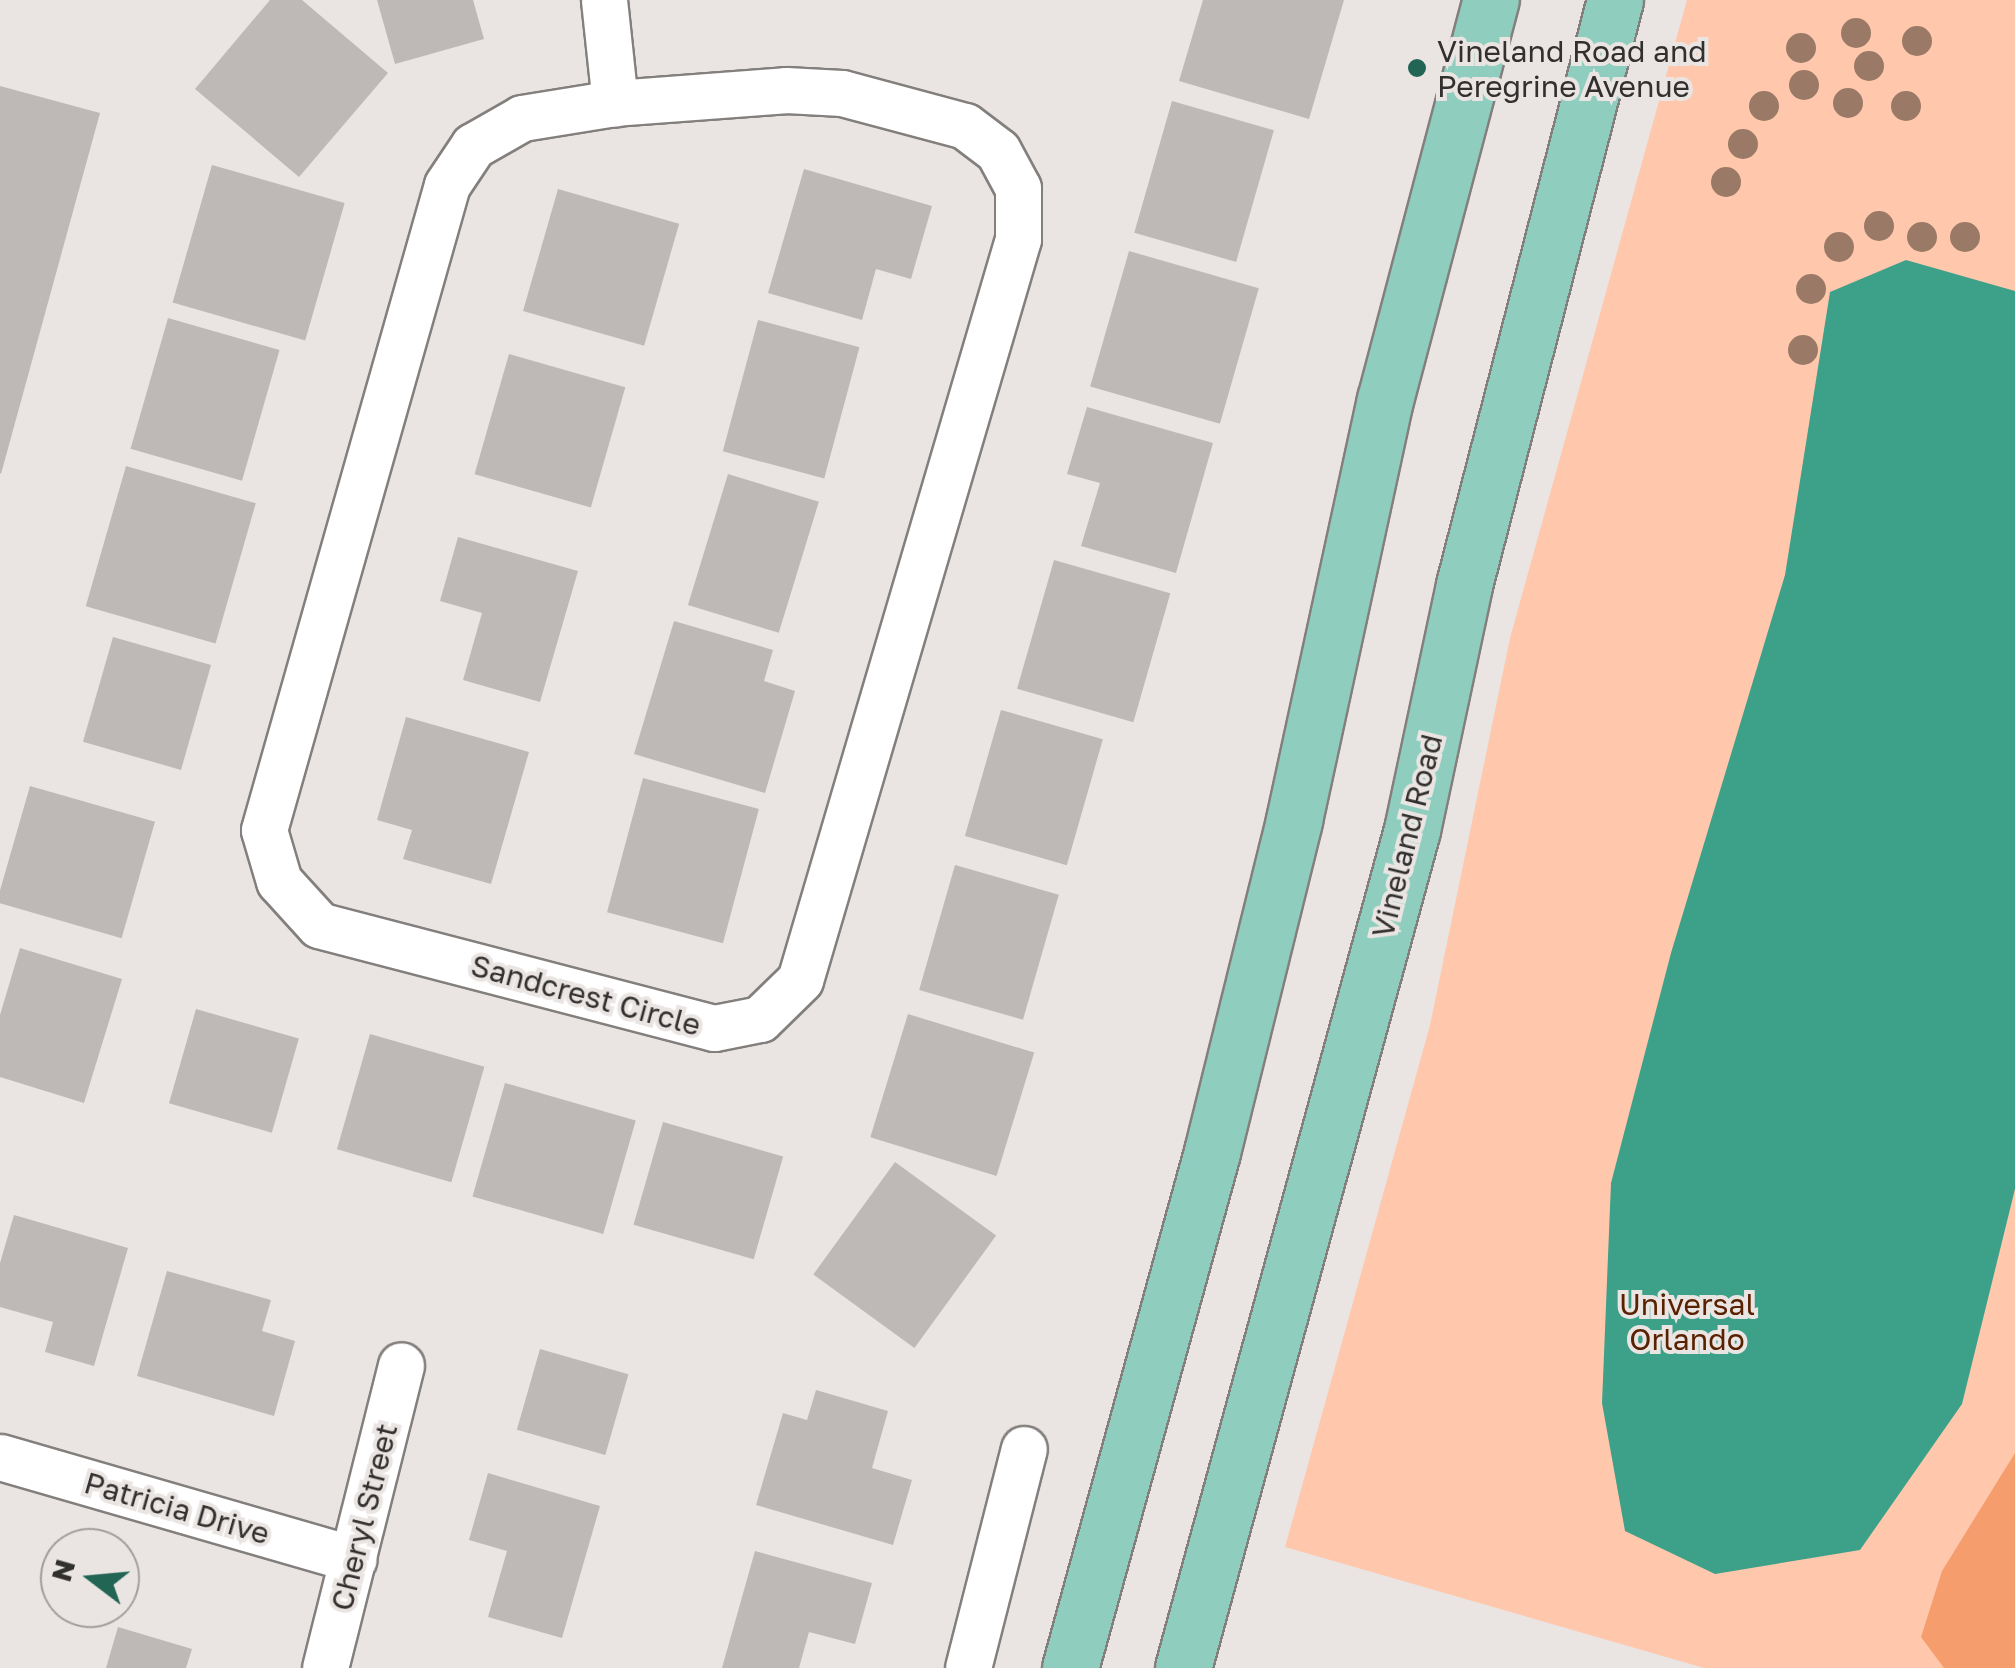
<!DOCTYPE html>
<style>
body{margin:0}
#map{position:relative;width:2015px;height:1668px;overflow:hidden;background:#eae5e3;font-family:"Golos Text",sans-serif}
div>[style]{position:absolute}
.green>*{inset:0;background:#ffc8ad}
.forest>*{inset:0;background:#f69d6e}
.water>*{inset:0;background:#3da089}
.building>*{inset:0;background:#beb9b7;transform-origin:0 0}
.roads{filter:drop-shadow(2px 0 #837f7d) drop-shadow(-2px 0 #837f7d) drop-shadow(0 2px #837f7d) drop-shadow(0 -2px #837f7d)}
.minor>*{height:45px;margin:-22.5px;padding:0 22.5px;transform-origin:22.5px;border-radius:22.5px;background:#fff}
.major>*{height:55px;margin:-27.5px;padding:0 27.5px;transform-origin:27.5px;border-radius:27.5px;background:#8fcebf}
.trees>*{width:30px;height:30px;margin:-15px;border-radius:50%;background:#9a7966}
.dots>*{width:28px;height:28px;translate:-50% -50%;box-sizing:border-box;border:5px solid #eae5e3;border-radius:50%}
span{translate:-50% -50%;white-space:nowrap;text-align:center;line-height:1.15;-webkit-text-stroke:8px #eae5e3;paint-order:stroke}
.poi-label{font-size:30px;color:#32302f}
.left{translate:0 -50%;text-align:left}
.street-label{font-size:30px;color:#32302f}
.park-label{font-size:30px;color:#582100}
.north{position:absolute;left:40px;top:1528px;width:100px;height:100px;box-sizing:border-box;background:#eae5e3;border:2px solid #a09d9b;border-radius:50%;rotate:286deg;font-size:28px;font-weight:700;line-height:40px;text-align:center;color:#32302f}
.north::after{content:'';display:block;margin:auto;width:35px;height:45px;background:#226555;clip-path:polygon(50% 0,100% 100%,50% 72%,0 100%)}
</style>
<div id="map">
<div class="green">
<i style="clip-path:polygon(1687px 0,2015px 0,2015px 1668px,1704px 1668px,1285px 1547px,1430px 1025px,1510px 638px)"></i>
</div>
<div class="forest">
<i style="clip-path:polygon(2015px 1453px,2015px 1668px,1944px 1668px,1921px 1637px,1942px 1571px)"></i>
</div>
<div class="water">
<i style="clip-path:polygon(1906px 260px,2015px 291px,2015px 1189px,1962px 1404px,1860px 1550px,1715px 1574px,1625px 1531px,1602px 1403px,1611px 1183px,1671px 953px,1785px 575px,1830px 292px)"></i>
</div>
<div class="building">
<i style="clip-path:polygon(270px 0,302px 0,388px 73px,299px 177px,195px 89px)"></i>
<i style="clip-path:polygon(377px 0,473px 0,484px 39px,395px 64px)"></i>
<i style="clip-path:polygon(1203px 0,1344px 0,1309px 119px,1179px 81px)"></i>
<i style="clip-path:polygon(0 86px,100px 113px,1px 474px,0 473px)"></i>
<i style="left:1172px;top:101px;width:106px;height:137px;rotate:16deg"></i>
<i style="left:212px;top:165px;width:138px;height:143px;rotate:16deg"></i>
<i style="clip-path:polygon(804px 169px,932px 206px,911px 279px,876px 269px,862px 320px,768px 293px)"></i>
<i style="left:558px;top:189px;width:126px;height:127px;rotate:16deg"></i>
<i style="left:1129px;top:251px;width:135px;height:141px;rotate:16deg"></i>
<i style="left:168px;top:318px;width:116px;height:136px;rotate:16deg"></i>
<i style="left:758px;top:320px;width:105px;height:136px;rotate:15deg"></i>
<i style="left:509px;top:354px;width:121px;height:125px;rotate:16deg"></i>
<i style="clip-path:polygon(1087px 407px,1213px 443px,1176px 573px,1081px 546px,1100px 483px,1067px 474px)"></i>
<i style="left:126px;top:466px;width:135px;height:146px;rotate:16deg"></i>
<i style="left:728px;top:474px;width:95px;height:137px;rotate:17deg"></i>
<i style="clip-path:polygon(458px 537px,578px 571px,540px 702px,463px 680px,482px 613px,440px 601px)"></i>
<i style="left:1054px;top:560px;width:121px;height:134px;rotate:16deg"></i>
<i style="clip-path:polygon(674px 621px,773px 650px,764px 681px,795px 691px,765px 793px,634px 754px)"></i>
<i style="left:113px;top:637px;width:102px;height:109px;rotate:16deg"></i>
<i style="left:1001px;top:710px;width:106px;height:131px;rotate:16deg"></i>
<i style="clip-path:polygon(406px 717px,529px 752px,491px 884px,403px 859px,412px 830px,377px 820px)"></i>
<i style="left:643px;top:778px;width:120px;height:139px;rotate:15deg"></i>
<i style="left:30px;top:786px;width:130px;height:121px;rotate:16deg"></i>
<i style="left:955px;top:865px;width:108px;height:130px;rotate:16deg"></i>
<i style="clip-path:polygon(20px 948px,122px 979px,84px 1103px,0 1077px,0 1015px)"></i>
<i style="left:196px;top:1009px;width:107px;height:98px;rotate:16deg"></i>
<i style="left:908px;top:1014px;width:132px;height:129px;rotate:17deg"></i>
<i style="left:370px;top:1034px;width:119px;height:120px;rotate:16deg"></i>
<i style="left:505px;top:1083px;width:136px;height:118px;rotate:16deg"></i>
<i style="left:663px;top:1122px;width:125px;height:107px;rotate:16deg"></i>
<i style="left:895px;top:1162px;width:125px;height:139px;rotate:36deg"></i>
<i style="clip-path:polygon(14px 1215px,128px 1248px,94px 1366px,45px 1352px,53px 1322px,0 1307px,0 1263px)"></i>
<i style="clip-path:polygon(167px 1271px,271px 1300px,262px 1331px,295px 1341px,274px 1416px,137px 1376px)"></i>
<i style="left:540px;top:1349px;width:92px;height:84px;rotate:16deg"></i>
<i style="clip-path:polygon(816px 1390px,888px 1411px,872px 1468px,912px 1480px,893px 1545px,756px 1505px,783px 1413px,807px 1420px)"></i>
<i style="clip-path:polygon(488px 1473px,600px 1506px,562px 1638px,488px 1617px,507px 1551px,469px 1540px)"></i>
<i style="clip-path:polygon(755px 1551px,872px 1583px,855px 1644px,809px 1632px,799px 1668px,722px 1668px)"></i>
<i style="clip-path:polygon(118px 1627px,192px 1649px,186px 1668px,106px 1668px)"></i>
</div>
<div class="roads">
<div class="minor">
<i style="left:604px;top:0;width:104px;rotate:83.9deg"></i>
<i style="left:786px;top:90px;width:56px;rotate:3.1deg"></i>
<i style="left:842px;top:93px;width:127px;rotate:15deg"></i>
<i style="left:965px;top:126px;width:41px;rotate:37.1deg"></i>
<i style="left:998px;top:151px;width:42px;rotate:61.6deg"></i>
<i style="left:1018px;top:188px;width:51px;rotate:90deg"></i>
<i style="left:1018px;top:239px;width:772px;rotate:106.39deg"></i>
<i style="left:800px;top:980px;width:56px;rotate:135.7deg"></i>
<i style="left:760px;top:1019px;width:47px;rotate:168.9deg"></i>
<i style="left:714px;top:1028px;width:408px;rotate:-165.4deg"></i>
<i style="left:319px;top:925px;width:59px;rotate:-132.3deg"></i>
<i style="left:279px;top:881px;width:53px;rotate:-106.4deg"></i>
<i style="left:264px;top:830px;width:670px;rotate:-74.16deg"></i>
<i style="left:447px;top:185px;width:47px;rotate:-56.3deg"></i>
<i style="left:473px;top:146px;width:56px;rotate:-29.7deg"></i>
<i style="left:522px;top:118px;width:94px;rotate:-9.2deg"></i>
<i style="left:615px;top:103px;width:171px;rotate:-4.3deg"></i>
<i style="left:0;top:1457px;width:368px;rotate:16.1deg"></i>
<i style="left:325px;top:1668px;width:312px;rotate:-75.9deg"></i>
<i style="left:968px;top:1668px;width:226px;rotate:-75.7deg"></i>
</div>
<div class="major">
<i style="left:1070px;top:1668px;width:535px;rotate:-74.61deg"></i>
<i style="left:1212px;top:1152px;width:342px;rotate:-76.1deg"></i>
<i style="left:1294px;top:820px;width:430px;rotate:-77.8deg"></i>
<i style="left:1385px;top:400px;width:414px;rotate:-75.2deg"></i>
<i style="left:1183px;top:1668px;width:869px;rotate:-74.72deg"></i>
<i style="left:1412px;top:830px;width:250px;rotate:-78deg"></i>
<i style="left:1464px;top:585px;width:604px;rotate:-75.53deg"></i>
</div>
</div>
<div class="trees">
<i style="left:1856px;top:33px"></i>
<i style="left:1917px;top:41px"></i>
<i style="left:1801px;top:48px"></i>
<i style="left:1869px;top:66px"></i>
<i style="left:1804px;top:85px"></i>
<i style="left:1848px;top:103px"></i>
<i style="left:1764px;top:106px"></i>
<i style="left:1906px;top:106px"></i>
<i style="left:1743px;top:144px"></i>
<i style="left:1726px;top:182px"></i>
<i style="left:1879px;top:226px"></i>
<i style="left:1922px;top:237px"></i>
<i style="left:1965px;top:237px"></i>
<i style="left:1839px;top:247px"></i>
<i style="left:1811px;top:289px"></i>
<i style="left:1803px;top:350px"></i>
</div>
<div class="dots">
<i style="left:1417px;top:68px;background:#226555"></i>
</div>
<div class="poi-label">
<span class="left" style="left:1437px;top:68px">Vineland Road and<br>Peregrine Avenue</span>
</div>
<div class="street-label">
<span style="left:1407px;top:836px;rotate:-76deg">Vineland Road</span>
<span style="left:586px;top:995px;rotate:15deg">Sandcrest Circle</span>
<span style="left:177px;top:1508px;rotate:16deg">Patricia Drive</span>
<span style="left:364px;top:1517px;rotate:-76deg">Cheryl Street</span>
</div>
<div class="park-label">
<span style="left:1687px;top:1321px">Universal<br>Orlando</span>
</div>
<div class="north">N</div>
</div>
